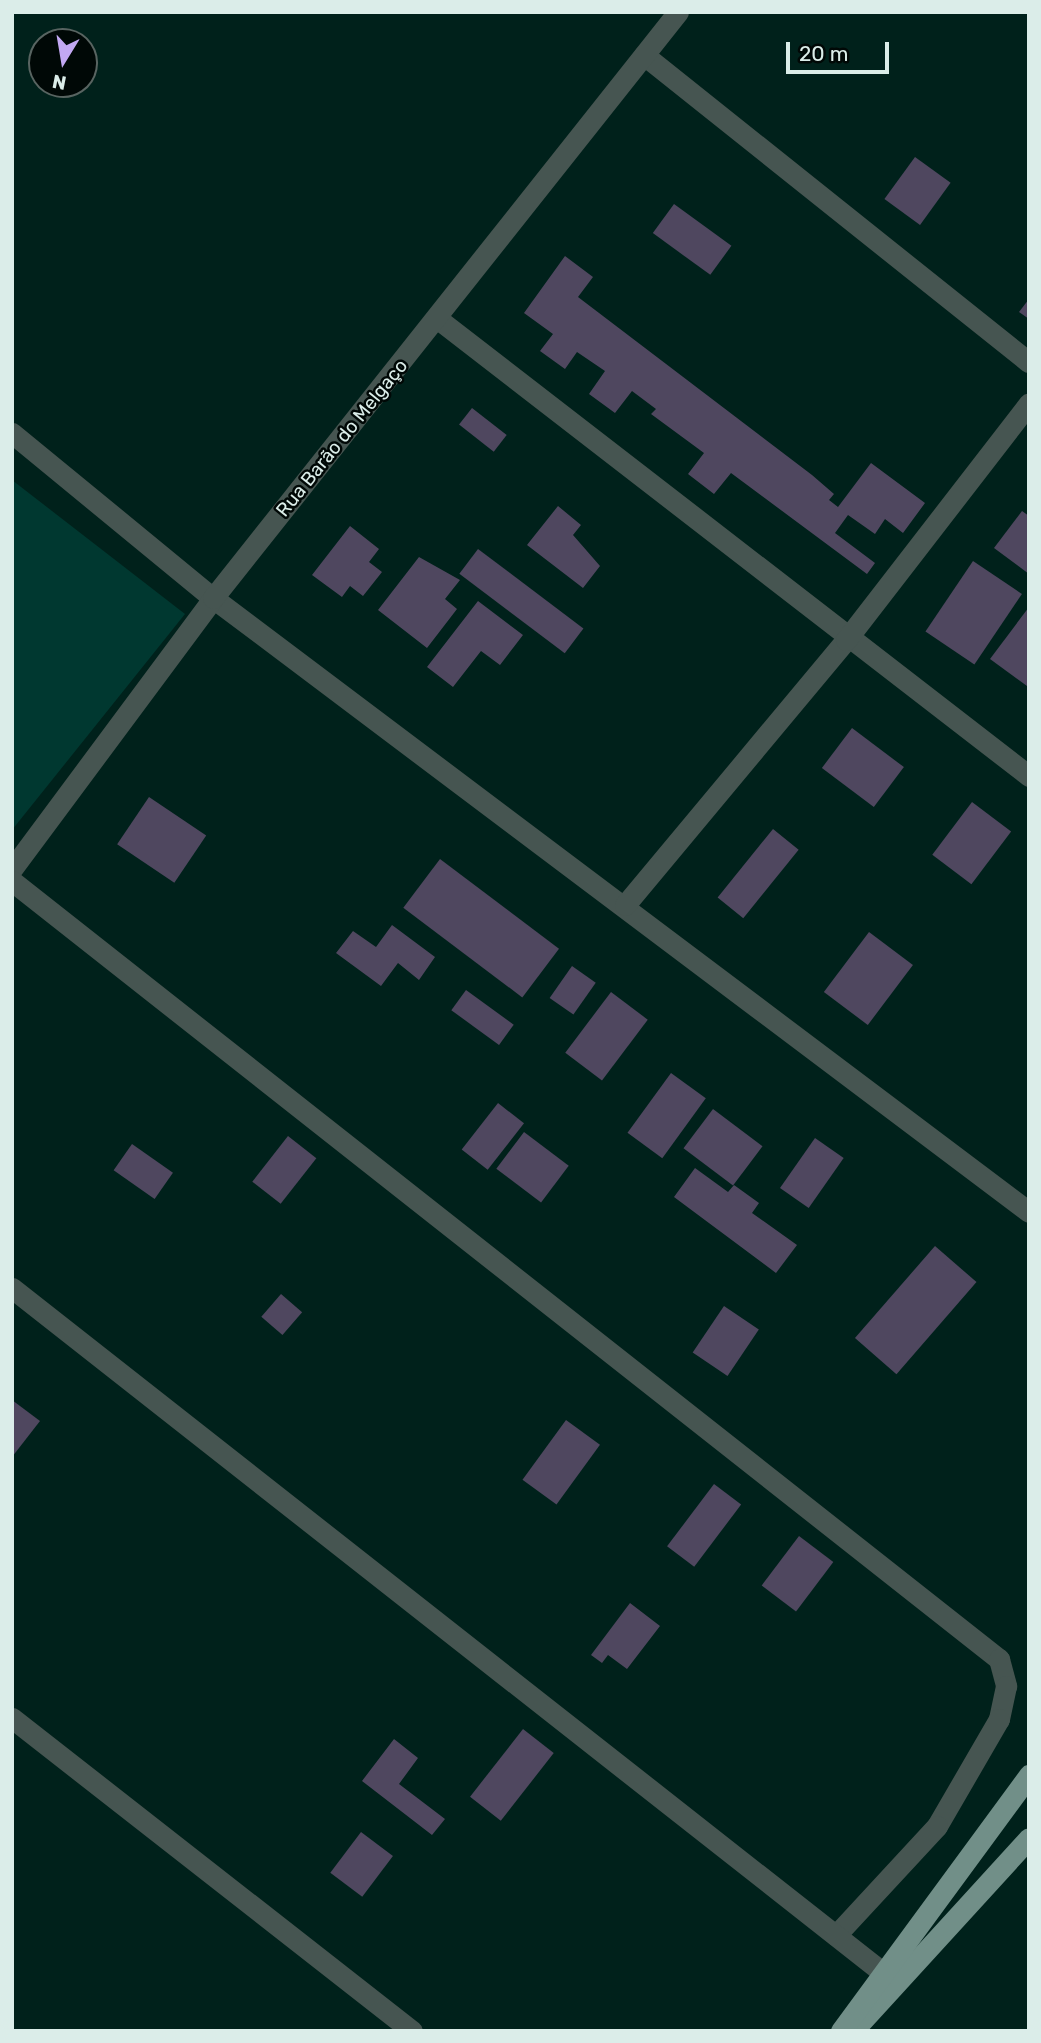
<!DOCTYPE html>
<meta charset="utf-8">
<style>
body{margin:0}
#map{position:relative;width:1041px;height:2043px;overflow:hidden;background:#00211b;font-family:Rubik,sans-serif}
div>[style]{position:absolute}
.green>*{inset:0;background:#003830}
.building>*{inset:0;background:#4f475f;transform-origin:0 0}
.minor>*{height:21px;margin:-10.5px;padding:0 10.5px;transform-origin:10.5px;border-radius:10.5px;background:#465551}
.major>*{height:21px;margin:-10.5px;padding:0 10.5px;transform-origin:10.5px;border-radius:10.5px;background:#718f88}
span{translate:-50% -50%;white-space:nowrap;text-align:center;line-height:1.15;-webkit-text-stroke:5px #000806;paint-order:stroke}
.street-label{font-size:19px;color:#dbede9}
.frame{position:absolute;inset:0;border:14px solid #dbede9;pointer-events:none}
.north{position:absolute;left:28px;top:28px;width:70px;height:70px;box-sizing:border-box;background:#000806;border:2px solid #586461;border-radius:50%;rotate:191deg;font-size:19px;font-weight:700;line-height:28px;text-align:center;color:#dbede9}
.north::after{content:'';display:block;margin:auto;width:24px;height:32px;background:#c2a8f2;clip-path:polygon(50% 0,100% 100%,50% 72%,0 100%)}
.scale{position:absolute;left:786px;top:42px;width:103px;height:32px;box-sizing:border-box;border:4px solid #dbede9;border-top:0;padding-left:9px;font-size:21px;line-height:24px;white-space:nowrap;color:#dbede9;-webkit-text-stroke:5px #000806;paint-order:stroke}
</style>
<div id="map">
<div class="green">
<i style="clip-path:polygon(12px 480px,185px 614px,12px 830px)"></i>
</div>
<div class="building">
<i style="left:915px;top:157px;width:44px;height:52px;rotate:36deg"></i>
<i style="left:674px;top:204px;width:71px;height:36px;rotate:36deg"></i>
<i style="clip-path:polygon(565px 256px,593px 277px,578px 297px,812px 475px,834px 494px,829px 500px,838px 507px,871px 463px,925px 503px,903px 533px,885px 519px,875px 534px,848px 515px,835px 533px,875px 563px,867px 574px,731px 473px,714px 494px,688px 474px,704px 453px,651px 414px,656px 409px,632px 391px,615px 413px,589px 394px,605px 371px,577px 352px,565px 369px,540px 351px,553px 334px,524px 313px)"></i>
<i style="clip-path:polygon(1029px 299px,1029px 319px,1019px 312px)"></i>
<i style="left:472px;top:408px;width:44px;height:21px;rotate:38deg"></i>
<i style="clip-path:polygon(558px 506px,581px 525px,573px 535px,600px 566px,583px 588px,527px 545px)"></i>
<i style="clip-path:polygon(1022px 511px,1029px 516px,1029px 574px,994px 548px)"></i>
<i style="clip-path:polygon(350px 526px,379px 549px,369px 562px,382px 572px,363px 596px,350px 586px,342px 597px,312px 575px)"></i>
<i style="left:478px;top:549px;width:132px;height:31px;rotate:37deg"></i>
<i style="clip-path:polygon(419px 557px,460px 580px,445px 599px,457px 609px,427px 648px,378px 610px)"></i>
<i style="left:973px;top:561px;width:59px;height:85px;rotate:34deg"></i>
<i style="clip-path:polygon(478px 601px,523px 635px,500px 665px,481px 651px,453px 687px,427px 667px)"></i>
<i style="clip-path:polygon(1029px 607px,1029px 684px,1027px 686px,990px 659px)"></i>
<i style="left:852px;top:728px;width:65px;height:50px;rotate:37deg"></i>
<i style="left:149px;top:797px;width:69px;height:57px;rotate:34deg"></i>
<i style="left:972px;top:802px;width:49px;height:66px;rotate:37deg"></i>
<i style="left:773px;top:829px;width:33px;height:88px;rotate:39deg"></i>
<i style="left:440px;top:859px;width:149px;height:61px;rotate:37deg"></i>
<i style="clip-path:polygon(392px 925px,435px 957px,419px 980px,398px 963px,381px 986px,336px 953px,353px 931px,376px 947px)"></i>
<i style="left:869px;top:932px;width:55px;height:75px;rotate:37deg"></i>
<i style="left:572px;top:966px;width:29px;height:39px;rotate:35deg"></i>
<i style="left:466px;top:990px;width:59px;height:25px;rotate:36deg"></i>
<i style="left:611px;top:992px;width:46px;height:76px;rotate:37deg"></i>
<i style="left:671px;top:1073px;width:43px;height:74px;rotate:36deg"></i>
<i style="left:498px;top:1103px;width:33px;height:59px;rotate:38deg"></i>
<i style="left:713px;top:1109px;width:62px;height:49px;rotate:37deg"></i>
<i style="left:524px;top:1132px;width:56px;height:46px;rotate:37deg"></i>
<i style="left:288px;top:1136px;width:36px;height:58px;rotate:38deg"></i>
<i style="left:815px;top:1138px;width:35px;height:61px;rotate:35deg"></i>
<i style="left:132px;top:1144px;width:50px;height:32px;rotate:35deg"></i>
<i style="clip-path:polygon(695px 1168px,728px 1192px,734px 1185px,759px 1203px,752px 1213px,797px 1245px,776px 1273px,674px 1197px)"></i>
<i style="left:935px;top:1246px;width:55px;height:122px;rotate:41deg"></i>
<i style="left:281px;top:1294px;width:28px;height:30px;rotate:41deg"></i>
<i style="left:724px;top:1306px;width:42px;height:56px;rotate:34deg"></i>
<i style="clip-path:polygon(12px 1400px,40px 1421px,12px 1457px)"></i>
<i style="left:566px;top:1420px;width:42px;height:74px;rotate:36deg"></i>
<i style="left:714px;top:1484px;width:34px;height:78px;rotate:37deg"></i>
<i style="left:799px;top:1536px;width:43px;height:62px;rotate:37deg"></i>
<i style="clip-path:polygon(630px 1603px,660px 1626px,627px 1669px,608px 1655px,602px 1663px,591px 1655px)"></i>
<i style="left:523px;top:1729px;width:39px;height:86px;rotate:38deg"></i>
<i style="clip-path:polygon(394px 1739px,418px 1758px,399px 1784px,445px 1819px,432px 1835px,362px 1781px)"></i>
<i style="left:361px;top:1832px;width:40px;height:51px;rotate:37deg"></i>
</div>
<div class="minor">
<i style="left:644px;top:55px;width:492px;rotate:38.6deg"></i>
<i style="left:438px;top:319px;width:747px;rotate:37.71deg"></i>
<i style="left:12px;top:433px;width:260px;rotate:39.4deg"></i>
<i style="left:213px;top:598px;width:1021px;rotate:36.96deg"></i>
<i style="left:12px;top:869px;width:337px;rotate:-53.4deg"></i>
<i style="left:213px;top:598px;width:748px;rotate:-51.57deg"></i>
<i style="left:12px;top:881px;width:1257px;rotate:38.25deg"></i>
<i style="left:999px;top:1659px;width:28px;rotate:75deg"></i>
<i style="left:1006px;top:1686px;width:34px;rotate:102deg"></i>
<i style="left:999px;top:1719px;width:124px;rotate:120.1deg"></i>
<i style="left:937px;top:1826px;width:149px;rotate:132.8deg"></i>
<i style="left:625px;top:905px;width:345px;rotate:-50.2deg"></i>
<i style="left:846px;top:640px;width:299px;rotate:-52.3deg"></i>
<i style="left:12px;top:1288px;width:1107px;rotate:38.17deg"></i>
<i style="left:12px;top:1718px;width:508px;rotate:38.04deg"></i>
</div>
<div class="major">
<i style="left:861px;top:2022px;width:249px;rotate:-47.6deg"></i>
<i style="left:841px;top:2031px;width:318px;rotate:-53.7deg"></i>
</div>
<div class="street-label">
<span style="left:342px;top:438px;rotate:-51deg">Rua Barão do Melgaço</span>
</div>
<div class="frame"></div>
<div class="north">N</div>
<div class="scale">20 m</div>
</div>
